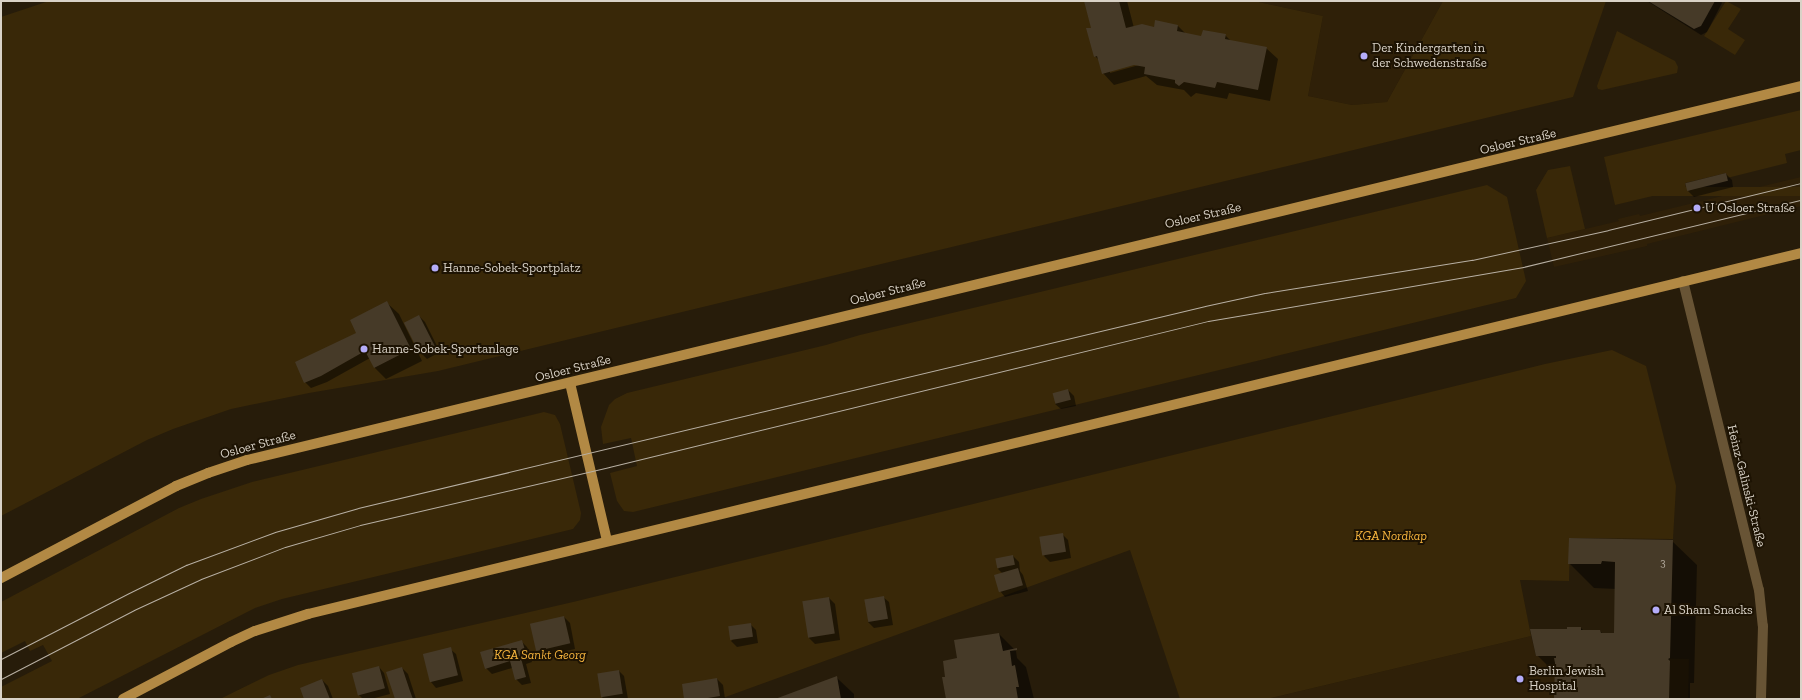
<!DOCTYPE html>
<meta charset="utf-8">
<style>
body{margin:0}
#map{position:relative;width:1802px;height:700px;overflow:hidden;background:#271c0a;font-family:"Zilla Slab",serif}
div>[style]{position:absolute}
.built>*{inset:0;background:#2f2008}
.green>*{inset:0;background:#392808;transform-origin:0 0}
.shadow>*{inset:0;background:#0007}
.building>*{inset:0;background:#463a28;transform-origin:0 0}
.minor>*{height:10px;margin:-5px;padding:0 5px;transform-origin:5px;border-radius:5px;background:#685435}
.major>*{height:10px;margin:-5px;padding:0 5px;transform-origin:5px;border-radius:5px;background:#b28944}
.tram>*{height:1px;margin:-0.5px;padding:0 0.5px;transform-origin:0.5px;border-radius:0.5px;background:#b8b0a4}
.dots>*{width:11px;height:11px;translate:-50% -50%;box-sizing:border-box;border:2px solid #1d1303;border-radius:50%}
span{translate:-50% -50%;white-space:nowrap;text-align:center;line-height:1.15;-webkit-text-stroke:4px #1d1303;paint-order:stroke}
.number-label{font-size:11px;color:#b4ac9f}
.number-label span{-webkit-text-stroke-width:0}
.poi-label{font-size:13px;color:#d9d2c7}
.left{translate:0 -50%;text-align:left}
.street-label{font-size:13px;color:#d9d2c7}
.park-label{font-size:13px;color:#f4b33d;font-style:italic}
.frame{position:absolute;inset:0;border:2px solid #d9d2c7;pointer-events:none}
</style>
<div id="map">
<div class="built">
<i style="clip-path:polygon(1254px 1px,1443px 1px,1387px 102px,1352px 105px,1308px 96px,1323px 16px)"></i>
<i style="clip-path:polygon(1801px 177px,1801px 206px,1647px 244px,1647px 246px,1554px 267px,1547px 238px,1619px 221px,1618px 219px,1639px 214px,1640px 216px)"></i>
<i style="clip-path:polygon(1531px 636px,1536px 656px,1689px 659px,1688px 699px,1267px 699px)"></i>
</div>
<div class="green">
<i style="clip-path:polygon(49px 1px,1254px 1px,1323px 16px,1308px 96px,1352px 105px,1387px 102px,1443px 1px,1606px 1px,1573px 97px,438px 371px,309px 393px,231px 409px,173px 429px,147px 440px,1px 516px,1px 17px)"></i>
<i style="clip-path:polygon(1726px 1px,1741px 9px,1728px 29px,1745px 40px,1735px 55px,1704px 36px)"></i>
<i style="clip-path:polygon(1617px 31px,1675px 61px,1678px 67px,1677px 73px,1602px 90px,1598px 89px,1597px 86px)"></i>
<i style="clip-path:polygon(1801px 110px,1801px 150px,1785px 154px,1787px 163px,1727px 178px,1726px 173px,1685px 183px,1686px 188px,1615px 205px,1604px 157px)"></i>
<i style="clip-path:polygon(1570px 166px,1585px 229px,1547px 238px,1536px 190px,1548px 170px)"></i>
<i style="clip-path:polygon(1487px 185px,1507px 197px,1526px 281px,1516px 298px,633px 512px,624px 511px,617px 501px,610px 473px,637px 466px,631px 438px,603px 444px,601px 427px,609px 405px,615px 399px,627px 393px,826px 345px,860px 335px)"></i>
<i style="left:1801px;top:187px;width:9px;height:184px;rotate:90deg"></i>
<i style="clip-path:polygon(1612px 350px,1646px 366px,1676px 486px,1673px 539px,1570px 538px,1569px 581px,1520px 580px,1531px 636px,1267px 699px,1180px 699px,1130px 550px,720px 699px,220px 699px,269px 675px,298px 665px,573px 602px,1545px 364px)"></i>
<i style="clip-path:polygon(544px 412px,555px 415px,560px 424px,581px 513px,580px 520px,573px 529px,282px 599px,255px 608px,77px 699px,1px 699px,1px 687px,52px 661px,43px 645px,30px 651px,25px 641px,1px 653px,1px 602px,179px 508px,201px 499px,252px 482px)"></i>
</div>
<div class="shadow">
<i style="clip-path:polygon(evenodd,1085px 1px,1127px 1px,1134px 28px,1154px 28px,1156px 21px,1178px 26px,1186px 34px,1202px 37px,1225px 35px,1231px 41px,1266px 48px,1278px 59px,1270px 101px,1229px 93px,1227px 99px,1196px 93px,1191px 97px,1184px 90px,1157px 85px,1146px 76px,1114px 85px,1103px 73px,1100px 61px,1095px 56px,1092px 29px,1085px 1px,1138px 63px,1139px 65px,1110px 73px,1110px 70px,1138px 63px)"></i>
<i style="clip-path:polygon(1647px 1px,1721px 1px,1722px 3px,1707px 32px,1701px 35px)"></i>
<i style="clip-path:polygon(1726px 174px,1732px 180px,1733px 187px,1694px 197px,1688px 191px)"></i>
<i style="clip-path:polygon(387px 303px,399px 314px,422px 361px,386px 379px,374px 367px,370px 358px,327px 382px,311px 388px,305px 382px,357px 333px)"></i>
<i style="clip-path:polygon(419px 316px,425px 322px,440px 352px,427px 359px,421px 353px)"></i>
<i style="clip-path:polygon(1068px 390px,1074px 396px,1076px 406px,1061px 409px,1055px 404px)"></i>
<i style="clip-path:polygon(1062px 534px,1068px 540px,1071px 558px,1050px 562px,1044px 556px)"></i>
<i style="clip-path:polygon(1672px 541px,1697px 565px,1694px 683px,1690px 683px,1690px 699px,1556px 699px,1556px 674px,1537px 655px,1568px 631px,1581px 628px,1584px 631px,1600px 631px,1603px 634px,1615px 634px,1616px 589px,1594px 588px,1569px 563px)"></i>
<i style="clip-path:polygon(1013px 556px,1019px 562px,1020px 571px,1023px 575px,1028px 591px,1005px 597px,1000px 591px,1002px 573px,998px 569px)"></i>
<i style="clip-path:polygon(883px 597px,889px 602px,893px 625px,874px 628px,868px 622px)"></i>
<i style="clip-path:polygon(829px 598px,835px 604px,840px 640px,815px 644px,809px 638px)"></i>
<i style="clip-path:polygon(564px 617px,570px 623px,575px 649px,542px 656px,537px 650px)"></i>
<i style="clip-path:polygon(750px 624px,756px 630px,758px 643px,737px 647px,731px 641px)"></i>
<i style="clip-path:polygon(999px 634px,1016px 651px,1017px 658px,1026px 667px,1034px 699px,947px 699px,946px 678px,958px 659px)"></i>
<i style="clip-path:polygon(521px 641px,527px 647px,532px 662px,526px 664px,531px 683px,522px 685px,516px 679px,512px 668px,492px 674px,486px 668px)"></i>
<i style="clip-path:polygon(450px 649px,456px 654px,463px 681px,436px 688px,431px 682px)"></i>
<i style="clip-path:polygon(379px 667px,384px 673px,390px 694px,371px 699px,363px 699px,359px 695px)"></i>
<i style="clip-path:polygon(402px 668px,408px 674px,416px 699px,396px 699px)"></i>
<i style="clip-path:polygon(619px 671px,624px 676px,628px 699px,604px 699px,602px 697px,598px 674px)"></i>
<i style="clip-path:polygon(837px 678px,854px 694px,854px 699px,777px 699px)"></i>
<i style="clip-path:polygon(717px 679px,723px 685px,725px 699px,685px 699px)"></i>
<i style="clip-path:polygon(322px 680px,328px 686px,333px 699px,305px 699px)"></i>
</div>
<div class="building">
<i style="clip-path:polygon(1084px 1px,1119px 1px,1126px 28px,1142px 24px,1154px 27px,1155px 20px,1178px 25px,1177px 31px,1201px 36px,1203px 30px,1226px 34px,1225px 39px,1267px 47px,1258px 90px,1217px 82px,1215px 88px,1184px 82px,1179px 86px,1175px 83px,1175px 80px,1144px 74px,1145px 67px,1134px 65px,1102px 74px,1097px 56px,1094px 57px,1086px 28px,1091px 28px)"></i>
<i style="clip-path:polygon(1648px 1px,1715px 1px,1701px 26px,1694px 29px)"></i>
<i style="left:1726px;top:173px;width:8px;height:42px;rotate:76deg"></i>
<i style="clip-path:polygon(387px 301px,411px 349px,374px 368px,365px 351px,321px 376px,304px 383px,295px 362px,356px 333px,350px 320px)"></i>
<i style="left:419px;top:315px;width:35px;height:17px;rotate:63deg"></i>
<i style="left:1068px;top:389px;width:11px;height:16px;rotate:75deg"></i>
<i style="left:1063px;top:533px;width:19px;height:24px;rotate:81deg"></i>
<i style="clip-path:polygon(1569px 538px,1673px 540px,1670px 658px,1668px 659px,1670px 661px,1669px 699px,1554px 699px,1555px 663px,1554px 658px,1556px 658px,1556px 656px,1536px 656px,1530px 629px,1567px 629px,1567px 627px,1581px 627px,1581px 630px,1600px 630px,1601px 633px,1614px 633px,1615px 562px,1602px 561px,1601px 564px,1568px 564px)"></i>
<i style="left:1013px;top:555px;width:10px;height:18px;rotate:79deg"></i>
<i style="left:1018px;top:568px;width:18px;height:25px;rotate:74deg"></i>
<i style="left:884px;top:596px;width:23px;height:20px;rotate:80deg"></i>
<i style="left:829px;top:597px;width:37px;height:27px;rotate:81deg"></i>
<i style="left:564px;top:616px;width:28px;height:35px;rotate:77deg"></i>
<i style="left:751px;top:623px;width:14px;height:23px;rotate:82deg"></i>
<i style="clip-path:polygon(999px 633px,1003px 651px,1017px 648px,1017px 650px,1010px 651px,1012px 666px,1015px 665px,1019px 687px,1016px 687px,1018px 699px,946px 699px,942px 677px,945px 677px,943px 661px,957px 658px,954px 640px)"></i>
<i style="clip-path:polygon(522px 640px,527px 657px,521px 658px,526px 677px,515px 680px,510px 661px,485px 669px,480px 652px)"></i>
<i style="left:451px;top:647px;width:29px;height:29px;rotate:76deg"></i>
<i style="left:379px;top:666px;width:23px;height:28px;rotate:75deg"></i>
<i style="clip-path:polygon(402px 667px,410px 691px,413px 699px,395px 699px,386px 672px)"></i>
<i style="left:619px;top:670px;width:24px;height:22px;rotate:81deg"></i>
<i style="clip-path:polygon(837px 676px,841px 699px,775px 699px)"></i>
<i style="clip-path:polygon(717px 678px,720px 696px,702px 699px,684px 699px,682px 684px)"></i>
<i style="clip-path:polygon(322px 679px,330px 699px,304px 699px,300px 688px)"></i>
<i style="clip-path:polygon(270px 695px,272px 699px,261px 699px)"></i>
</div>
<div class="minor">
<i style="left:1683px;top:281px;width:318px;rotate:76.2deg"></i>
<i style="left:1759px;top:590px;width:36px;rotate:84deg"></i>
<i style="left:1763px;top:626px;width:73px;rotate:91.6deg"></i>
</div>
<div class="major">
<i style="left:570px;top:383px;width:162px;rotate:76.8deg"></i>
<i style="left:1px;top:578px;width:198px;rotate:-27.7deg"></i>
<i style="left:176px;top:486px;width:35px;rotate:-22deg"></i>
<i style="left:208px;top:473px;width:41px;rotate:-18.4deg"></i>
<i style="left:247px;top:460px;width:1598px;rotate:-13.53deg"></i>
<i style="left:123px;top:699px;width:122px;rotate:-27.8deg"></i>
<i style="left:231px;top:642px;width:26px;rotate:-25deg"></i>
<i style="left:255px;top:631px;width:56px;rotate:-17.8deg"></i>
<i style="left:308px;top:614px;width:1536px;rotate:-13.59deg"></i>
</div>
<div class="tram">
<i style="left:1px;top:659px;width:144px;rotate:-27.3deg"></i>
<i style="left:129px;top:593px;width:64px;rotate:-26.2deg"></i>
<i style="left:186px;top:565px;width:95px;rotate:-20.3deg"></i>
<i style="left:275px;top:532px;width:86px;rotate:-16.1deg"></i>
<i style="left:358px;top:508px;width:871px;rotate:-13.41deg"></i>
<i style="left:1205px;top:306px;width:61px;rotate:-12.2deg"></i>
<i style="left:1265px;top:293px;width:210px;rotate:-9.1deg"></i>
<i style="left:1472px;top:260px;width:139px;rotate:-12.4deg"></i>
<i style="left:1608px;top:230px;width:199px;rotate:-13.7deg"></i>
<i style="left:1px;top:679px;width:150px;rotate:-27.4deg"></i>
<i style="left:134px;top:610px;width:74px;rotate:-24.8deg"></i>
<i style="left:201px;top:579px;width:90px;rotate:-20.9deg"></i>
<i style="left:285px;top:547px;width:78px;rotate:-16.3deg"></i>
<i style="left:360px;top:525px;width:256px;rotate:-13.1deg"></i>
<i style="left:609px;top:467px;width:617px;rotate:-13.7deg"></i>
<i style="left:1208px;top:321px;width:320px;rotate:-9.7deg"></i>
<i style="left:1523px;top:267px;width:286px;rotate:-13.6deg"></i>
</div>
<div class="dots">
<i style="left:1364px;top:56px;background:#b4acf9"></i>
<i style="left:1697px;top:208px;background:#b4acf9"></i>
<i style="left:435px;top:268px;background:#b4acf9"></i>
<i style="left:364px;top:349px;background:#b4acf9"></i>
<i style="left:1656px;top:610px;background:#b4acf9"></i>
<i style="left:1520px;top:679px;background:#b4acf9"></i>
</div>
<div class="number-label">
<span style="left:1663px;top:563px">3</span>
</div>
<div class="poi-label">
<span class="left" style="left:1372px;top:56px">Der Kindergarten in<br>der Schwedenstraße</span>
<span class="left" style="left:1705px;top:208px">U Osloer Straße</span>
<span class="left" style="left:443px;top:268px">Hanne-Sobek-Sportplatz</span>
<span class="left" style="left:372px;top:349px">Hanne-Sobek-Sportanlage</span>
<span class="left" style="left:1664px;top:610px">Al Sham Snacks</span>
<span class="left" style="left:1529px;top:679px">Berlin Jewish<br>Hospital</span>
</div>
<div class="street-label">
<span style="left:1518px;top:142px;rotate:-13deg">Osloer Straße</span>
<span style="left:1203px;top:216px;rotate:-13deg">Osloer Straße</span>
<span style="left:888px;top:292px;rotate:-14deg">Osloer Straße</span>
<span style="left:573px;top:369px;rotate:-14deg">Osloer Straße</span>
<span style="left:258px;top:445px;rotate:-15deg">Osloer Straße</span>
<span style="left:1746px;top:486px;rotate:76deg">Heinz-Galinski-Straße</span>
</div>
<div class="park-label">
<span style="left:1391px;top:536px">KGA Nordkap</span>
<span style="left:540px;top:655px">KGA Sankt Georg</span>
</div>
<div class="frame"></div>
</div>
